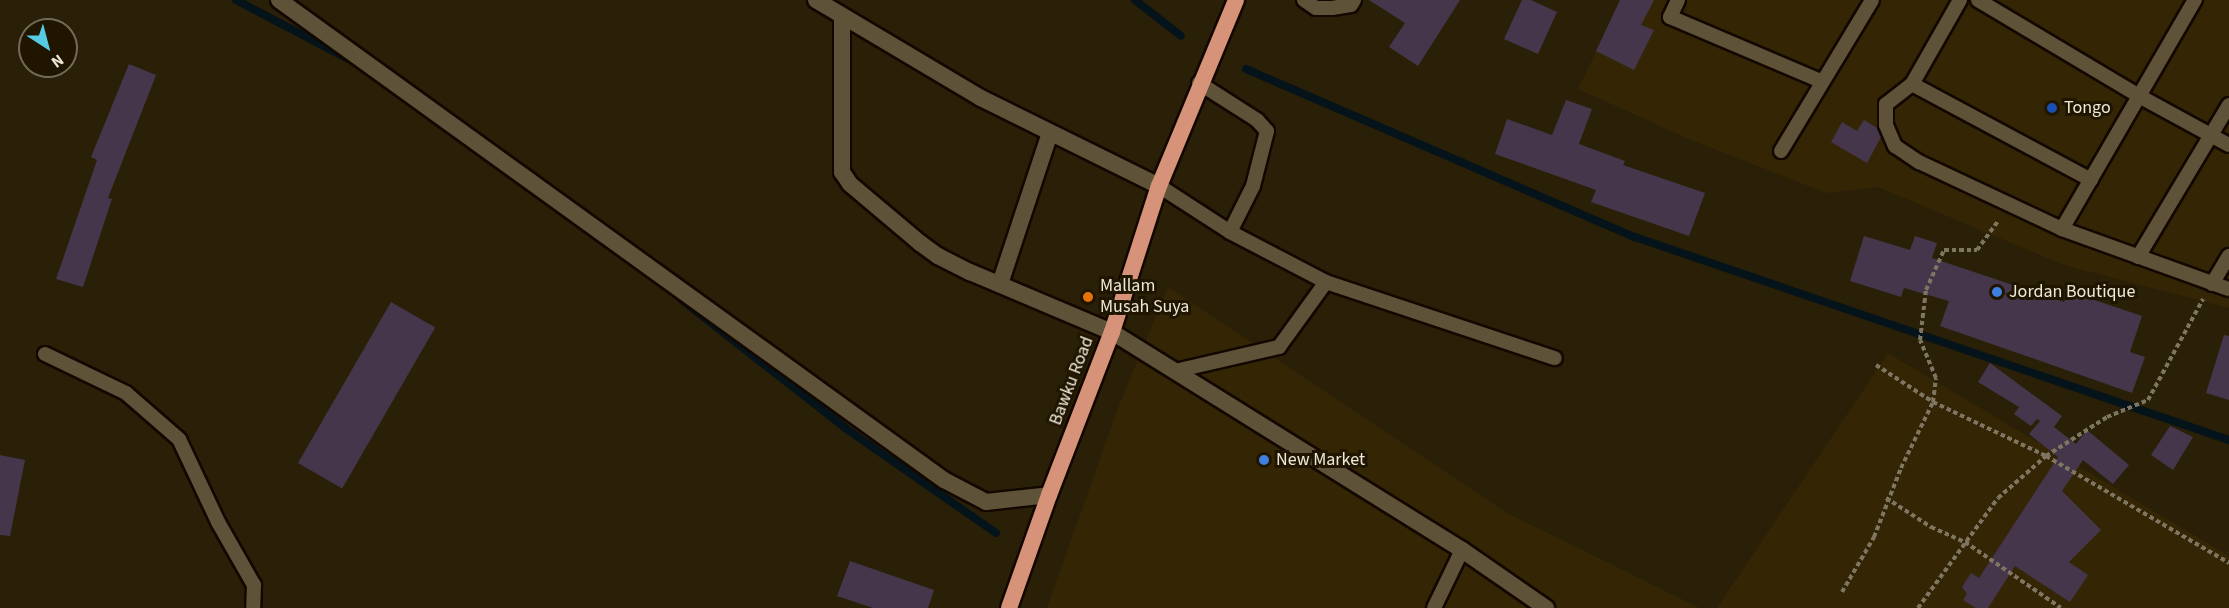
<!DOCTYPE html>
<style>
body{margin:0}
#map{position:relative;width:2229px;height:608px;overflow:hidden;background:#2a1f07;font-family:"Source Sans 3",sans-serif}
div>[style]{position:absolute}
.built>*{inset:0;background:#342605}
.stream>*{height:8px;margin:-4px;padding:0 4px;transform-origin:4px;border-radius:4px;background:#05131a}
.building>*{inset:0;background:#46364c;transform-origin:0 0}
.path>*{height:4px;margin-top:-2px;transform-origin:0;background:repeating-linear-gradient(90deg,#7f7662 0 4.5px,transparent 0 7.5px)}
.roads{filter:drop-shadow(2px 0 #130800) drop-shadow(-2px 0 #130800) drop-shadow(0 2px #130800) drop-shadow(0 -2px #130800)}
.service>*{height:14px;margin:-7px;padding:0 7px;transform-origin:7px;border-radius:7px;background:#5e5238}
.minor>*{height:16px;margin:-8px;padding:0 8px;transform-origin:8px;border-radius:8px;background:#5e5238}
.trunk>*{height:16px;margin:-8px;padding:0 8px;transform-origin:8px;border-radius:8px;background:#d69379}
.dots>*{width:16px;height:16px;translate:-50% -50%;box-sizing:border-box;border:3px solid #201600;border-radius:50%}
span{translate:-50% -50%;white-space:nowrap;text-align:center;line-height:1.15;-webkit-text-stroke:6px #201600;paint-order:stroke}
.poi-label{font-size:18px;color:#efe8d9}
.left{translate:0 -50%;text-align:left}
.street-label{font-size:18px;color:#efe8d9}
.north{position:absolute;left:18px;top:18px;width:60px;height:60px;box-sizing:border-box;background:#201600;border:2px solid #736a57;border-radius:50%;rotate:144deg;font-size:16px;font-weight:700;line-height:24px;text-align:center;color:#efe8d9}
.north::after{content:'';display:block;margin:auto;width:21px;height:27px;background:#55cae0;clip-path:polygon(50% 0,100% 100%,50% 72%,0 100%)}
</style>
<div id="map">
<div class="built">
<i style="clip-path:polygon(1621px 0,2229px 0,2229px 308px,2064px 265px,1878px 187px,1826px 193px,1689px 139px,1578px 89px)"></i>
<i style="clip-path:polygon(1168px 287px,1507px 513px,1700px 608px,1047px 608px,1118px 408px)"></i>
<i style="clip-path:polygon(1888px 353px,2229px 556px,2229px 608px,1717px 608px)"></i>
</div>
<div class="stream">
<i style="left:236px;top:0;width:131px;rotate:27.7deg"></i>
<i style="left:1135px;top:0;width:58px;rotate:38deg"></i>
<i style="left:1246px;top:69px;width:424px;rotate:23.4deg"></i>
<i style="left:1635px;top:237px;width:628px;rotate:18.87deg"></i>
<i style="left:682px;top:300px;width:207px;rotate:38.1deg"></i>
<i style="left:845px;top:428px;width:184px;rotate:34.8deg"></i>
</div>
<div class="building">
<i style="clip-path:polygon(1369px 0,1460px 0,1418px 66px,1389px 47px,1405px 23px)"></i>
<i style="clip-path:polygon(1522px 0,1531px 0,1557px 12px,1538px 54px,1504px 39px)"></i>
<i style="clip-path:polygon(1620px 0,1654px 0,1641px 25px,1654px 30px,1634px 70px,1596px 51px)"></i>
<i style="clip-path:polygon(129px 64px,156px 75px,108px 198px,112px 199px,83px 287px,56px 279px,97px 160px,91px 157px)"></i>
<i style="clip-path:polygon(1566px 100px,1592px 109px,1579px 144px,1625px 161px,1623px 165px,1705px 193px,1689px 236px,1591px 202px,1596px 190px,1495px 154px,1507px 119px,1552px 135px)"></i>
<i style="clip-path:polygon(1864px 120px,1877px 128px,1881px 137px,1867px 163px,1831px 142px,1842px 122px,1857px 131px)"></i>
<i style="clip-path:polygon(1864px 236px,1910px 250px,1915px 236px,1937px 243px,1932px 258px,2064px 302px,2068px 291px,2142px 316px,2130px 352px,2145px 357px,2132px 393px,1940px 326px,1949px 301px,1904px 288px,1901px 297px,1850px 281px)"></i>
<i style="left:391px;top:302px;width:51px;height:186px;rotate:30deg"></i>
<i style="clip-path:polygon(2224px 335px,2229px 336px,2229px 400px,2206px 393px)"></i>
<i style="clip-path:polygon(1990px 363px,2062px 416px,2054px 427px,2076px 444px,2087px 430px,2129px 465px,2113px 484px,2083px 460px,2062px 491px,2101px 530px,2069px 562px,2088px 575px,2070px 602px,2015px 566px,1988px 608px,1976px 608px,1963px 600px,1967px 594px,1962px 587px,1971px 573px,1979px 578px,2058px 457px,2029px 434px,2040px 421px,2037px 419px,2031px 426px,2014px 414px,2019px 407px,1978px 382px)"></i>
<i style="clip-path:polygon(2170px 426px,2193px 437px,2173px 470px,2151px 455px)"></i>
<i style="clip-path:polygon(0 455px,25px 460px,10px 536px,0 535px)"></i>
<i style="clip-path:polygon(850px 561px,934px 590px,928px 608px,873px 608px,837px 596px)"></i>
</div>
<div class="path">
<i style="left:1876px;top:365px;width:68px;rotate:33deg"></i>
<i style="left:1933px;top:402px;width:125px;rotate:25.5deg"></i>
<i style="left:2046px;top:456px;width:212px;rotate:30.3deg"></i>
<i style="left:1886px;top:498px;width:54px;rotate:32.8deg"></i>
<i style="left:1931px;top:527px;width:37px;rotate:24deg"></i>
<i style="left:1965px;top:542px;width:116px;rotate:34.5deg"></i>
<i style="left:1842px;top:592px;width:64px;rotate:-59.8deg"></i>
<i style="left:1874px;top:537px;width:74px;rotate:-68.6deg"></i>
<i style="left:1901px;top:468px;width:73px;rotate:-64.1deg"></i>
<i style="left:1933px;top:402px;width:24px;rotate:-83deg"></i>
<i style="left:1936px;top:378px;width:41px;rotate:-112.8deg"></i>
<i style="left:1920px;top:340px;width:50px;rotate:-83.2deg"></i>
<i style="left:1926px;top:290px;width:44px;rotate:-65.8deg"></i>
<i style="left:1944px;top:250px;width:33px"></i>
<i style="left:1977px;top:250px;width:37px;rotate:-54deg"></i>
<i style="left:1918px;top:608px;width:136px;rotate:-54deg"></i>
<i style="left:1998px;top:498px;width:64px;rotate:-41.2deg"></i>
<i style="left:2046px;top:456px;width:72px;rotate:-32.6deg"></i>
<i style="left:2107px;top:417px;width:44px;rotate:-22.5deg"></i>
<i style="left:2148px;top:400px;width:115px;rotate:-61.4deg"></i>
</div>
<div class="roads">
<div class="service">
<i style="left:1304px;top:0;width:14px;rotate:34deg"></i>
<i style="left:1316px;top:8px;width:16px"></i>
<i style="left:1332px;top:8px;width:19px;rotate:-9deg"></i>
<i style="left:1351px;top:5px;width:6px;rotate:-59deg"></i>
<i style="left:1678px;top:0;width:19px;rotate:115deg"></i>
<i style="left:1670px;top:17px;width:164px;rotate:23deg"></i>
<i style="left:1960px;top:0;width:97px;rotate:119.7deg"></i>
<i style="left:1912px;top:84px;width:33px;rotate:142deg"></i>
<i style="left:1886px;top:104px;width:21px;rotate:90deg"></i>
<i style="left:1886px;top:125px;width:23px;rotate:67deg"></i>
<i style="left:1895px;top:146px;width:29px;rotate:34deg"></i>
<i style="left:1919px;top:162px;width:158px;rotate:25.1deg"></i>
<i style="left:2062px;top:229px;width:177px;rotate:19.8deg"></i>
<i style="left:1978px;top:0;width:187px;rotate:30.8deg"></i>
<i style="left:2139px;top:96px;width:102px;rotate:28.6deg"></i>
<i style="left:1199px;top:83px;width:69px;rotate:32.5deg"></i>
<i style="left:1257px;top:120px;width:15px;rotate:48deg"></i>
<i style="left:1267px;top:131px;width:57px;rotate:104.3deg"></i>
<i style="left:1253px;top:186px;width:51px;rotate:116.6deg"></i>
<i style="left:1912px;top:84px;width:203px;rotate:28.2deg"></i>
<i style="left:1781px;top:151px;width:176px;rotate:-58.9deg"></i>
<i style="left:1159px;top:186px;width:85px;rotate:32.9deg"></i>
<i style="left:1230px;top:232px;width:108px;rotate:27.5deg"></i>
<i style="left:1326px;top:282px;width:241px;rotate:18.4deg"></i>
<i style="left:2062px;top:229px;width:265px;rotate:-59.9deg"></i>
<i style="left:2138px;top:257px;width:177px;rotate:-59.1deg"></i>
<i style="left:2212px;top:284px;width:33px;rotate:-59deg"></i>
<i style="left:45px;top:354px;width:90px;rotate:25.7deg"></i>
<i style="left:126px;top:393px;width:70px;rotate:41deg"></i>
<i style="left:179px;top:439px;width:92px;rotate:64.8deg"></i>
<i style="left:218px;top:522px;width:73px;rotate:60.3deg"></i>
<i style="left:254px;top:585px;width:23px;rotate:92deg"></i>
<i style="left:1175px;top:371px;width:107px;rotate:-13deg"></i>
<i style="left:1279px;top:347px;width:80px;rotate:-54.1deg"></i>
<i style="left:1434px;top:608px;width:64px;rotate:-64.2deg"></i>
</div>
<div class="minor">
<i style="left:279px;top:0;width:820px;rotate:35.82deg"></i>
<i style="left:944px;top:480px;width:47px;rotate:27.6deg"></i>
<i style="left:986px;top:502px;width:63px;rotate:-6.3deg"></i>
<i style="left:816px;top:0;width:192px;rotate:30.7deg"></i>
<i style="left:981px;top:98px;width:199px;rotate:26.3deg"></i>
<i style="left:842px;top:17px;width:155px;rotate:90deg"></i>
<i style="left:842px;top:172px;width:14px;rotate:56deg"></i>
<i style="left:850px;top:184px;width:92px;rotate:40.1deg"></i>
<i style="left:920px;top:243px;width:22px;rotate:36deg"></i>
<i style="left:938px;top:256px;width:36px;rotate:27deg"></i>
<i style="left:970px;top:272px;width:154px;rotate:22.9deg"></i>
<i style="left:1112px;top:332px;width:412px;rotate:31.9deg"></i>
<i style="left:1462px;top:550px;width:102px;rotate:34.6deg"></i>
<i style="left:1000px;top:284px;width:159px;rotate:-71.7deg"></i>
</div>
<div class="trunk">
<i style="left:1009px;top:608px;width:120px;rotate:-70.5deg"></i>
<i style="left:1049px;top:495px;width:175px;rotate:-68.9deg"></i>
<i style="left:1112px;top:332px;width:153px;rotate:-72.2deg"></i>
<i style="left:1159px;top:186px;width:201px;rotate:-67.5deg"></i>
</div>
</div>
<div class="dots">
<i style="left:2052px;top:108px;background:#1a4fb4"></i>
<i style="left:1997px;top:292px;background:#3f7fe0"></i>
<i style="left:1088px;top:297px;background:#e8710a"></i>
<i style="left:1264px;top:460px;background:#3f7fe0"></i>
</div>
<div class="poi-label">
<span class="left" style="left:2064px;top:108px">Tongo</span>
<span class="left" style="left:1100px;top:297px">Mallam<br>Musah Suya</span>
<span class="left" style="left:2009px;top:292px">Jordan Boutique</span>
<span class="left" style="left:1276px;top:460px">New Market</span>
</div>
<div class="street-label">
<span style="left:1072px;top:381px;rotate:-69deg">Bawku Road</span>
</div>
<div class="north">N</div>
</div>
